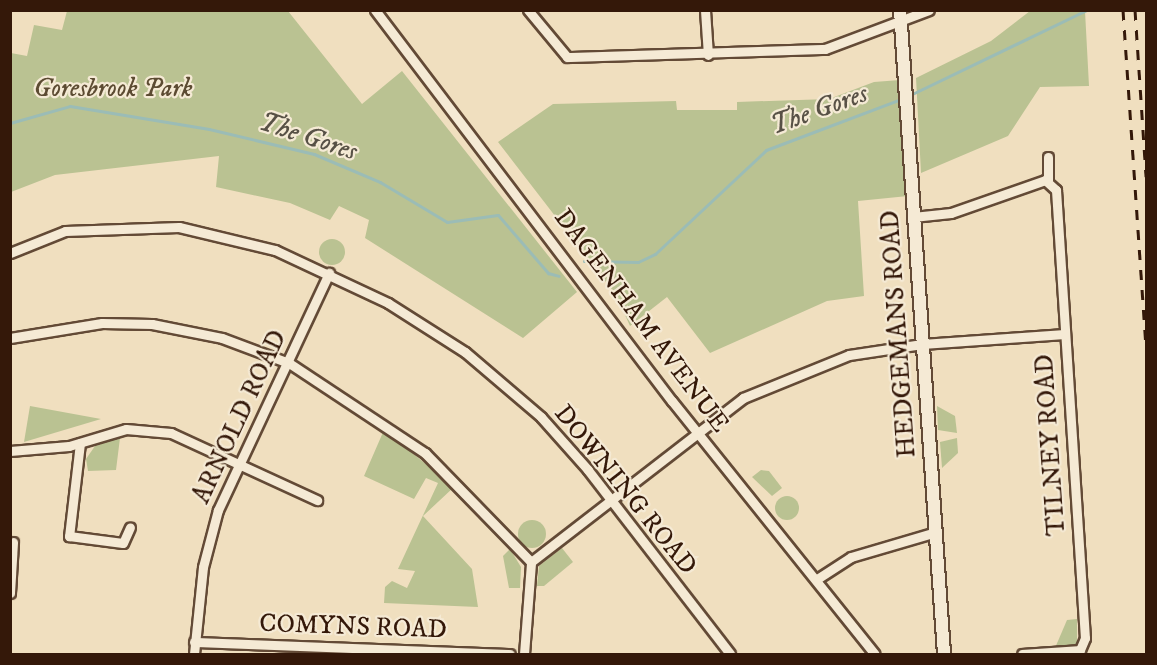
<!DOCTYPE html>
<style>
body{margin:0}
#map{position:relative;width:1157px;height:665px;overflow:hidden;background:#f0dfbf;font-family:"IM FELL DW Pica",serif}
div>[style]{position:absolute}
.green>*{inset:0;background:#bac292}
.round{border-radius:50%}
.stream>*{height:3px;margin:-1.5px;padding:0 1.5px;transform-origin:1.5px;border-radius:1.5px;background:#9bbcb6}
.roads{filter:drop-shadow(2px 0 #634a36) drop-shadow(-2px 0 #634a36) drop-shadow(0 2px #634a36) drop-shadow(0 -2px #634a36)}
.street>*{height:9px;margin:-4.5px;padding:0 4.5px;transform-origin:4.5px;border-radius:4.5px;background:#f5ead5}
.secondary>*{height:12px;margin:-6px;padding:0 6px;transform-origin:6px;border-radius:6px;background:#f5ead5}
.rail>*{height:3px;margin-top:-1.5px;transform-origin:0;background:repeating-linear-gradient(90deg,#341809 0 10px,transparent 0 20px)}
span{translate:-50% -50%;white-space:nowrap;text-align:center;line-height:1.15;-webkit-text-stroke:4.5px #f5ead5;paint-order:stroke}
.park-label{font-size:26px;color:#5c4b32;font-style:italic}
.street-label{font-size:26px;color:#341809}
.water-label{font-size:27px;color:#585146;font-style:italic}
.frame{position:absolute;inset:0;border:12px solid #341809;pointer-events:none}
</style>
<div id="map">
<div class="green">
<i style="clip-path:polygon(67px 11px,288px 11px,362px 104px,402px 71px,577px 292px,523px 338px,365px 238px,369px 220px,339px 206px,330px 220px,290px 203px,216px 187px,219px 156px,55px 175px,11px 192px,11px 53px,27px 56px,34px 25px,62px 30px)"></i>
<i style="clip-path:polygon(1030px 11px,1085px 11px,1089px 86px,1040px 87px,1008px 136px,921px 173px,916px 78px,991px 41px)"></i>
<i style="clip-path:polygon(900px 80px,908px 196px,858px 201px,864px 296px,827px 301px,710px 353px,667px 297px,630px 326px,616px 295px,498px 142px,553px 104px,676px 101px,677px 110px,737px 110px,737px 102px,829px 99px,874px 82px)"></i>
<i class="round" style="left:319px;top:239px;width:26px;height:26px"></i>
<i style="clip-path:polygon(30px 406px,101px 419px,24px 442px)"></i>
<i style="clip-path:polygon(937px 406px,955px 416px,957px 433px,938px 430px)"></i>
<i style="clip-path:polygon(384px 430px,454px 487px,423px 516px,472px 569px,478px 607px,384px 603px,385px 587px,392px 581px,407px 588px,415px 571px,398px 569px,438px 483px,426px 478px,414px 499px,364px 476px)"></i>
<i style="clip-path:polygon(120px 438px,116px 470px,88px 471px,86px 459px,95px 446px)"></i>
<i style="clip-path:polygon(957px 438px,958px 453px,942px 468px,940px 442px)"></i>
<i style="clip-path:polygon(761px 470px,769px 471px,782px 488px,772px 496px,752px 477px)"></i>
<i class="round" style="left:775px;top:496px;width:24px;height:24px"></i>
<i class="round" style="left:518px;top:520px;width:28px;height:28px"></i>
<i style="clip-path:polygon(562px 548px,573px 562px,544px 586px,537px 586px,539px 566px)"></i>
<i style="clip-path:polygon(510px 549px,521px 567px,520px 588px,509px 588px,503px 556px)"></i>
<i style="clip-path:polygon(1077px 619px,1077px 646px,1055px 648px,1067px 620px)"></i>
</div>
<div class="stream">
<i style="left:910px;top:95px;width:196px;rotate:-25.7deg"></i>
<i style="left:10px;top:123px;width:62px;rotate:-15.8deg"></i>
<i style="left:70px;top:106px;width:141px;rotate:9.4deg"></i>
<i style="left:209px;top:129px;width:108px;rotate:13.4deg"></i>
<i style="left:314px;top:154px;width:72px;rotate:23deg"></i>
<i style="left:380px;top:182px;width:78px;rotate:30.8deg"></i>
<i style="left:447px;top:222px;width:51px;rotate:-7.8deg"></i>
<i style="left:498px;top:215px;width:77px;rotate:49.2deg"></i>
<i style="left:548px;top:273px;width:11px;rotate:15deg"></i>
<i style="left:584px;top:261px;width:54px;rotate:1.1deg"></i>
<i style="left:638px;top:262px;width:19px;rotate:-25deg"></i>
<i style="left:655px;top:254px;width:152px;rotate:-43.1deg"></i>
<i style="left:766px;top:150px;width:144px;rotate:-20.7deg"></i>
</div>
<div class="roads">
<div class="street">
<i style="left:375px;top:10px;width:491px;rotate:52.8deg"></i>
<i style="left:672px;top:401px;width:324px;rotate:51.3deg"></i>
<i style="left:528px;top:10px;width:61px;rotate:50.3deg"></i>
<i style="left:567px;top:57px;width:258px;rotate:-1.8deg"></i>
<i style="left:825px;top:49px;width:111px;rotate:-20.6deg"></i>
<i style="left:705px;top:10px;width:45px;rotate:86.2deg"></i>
<i style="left:1048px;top:157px;width:23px;rotate:90deg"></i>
<i style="left:913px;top:217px;width:38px;rotate:-6deg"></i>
<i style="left:951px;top:213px;width:100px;rotate:-19.3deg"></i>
<i style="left:1045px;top:180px;width:15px;rotate:42deg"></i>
<i style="left:1056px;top:190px;width:449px;rotate:86.3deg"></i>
<i style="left:1085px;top:638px;width:13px;rotate:113deg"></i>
<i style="left:1080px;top:650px;width:58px;rotate:176.1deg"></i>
<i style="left:10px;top:253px;width:59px;rotate:-21.8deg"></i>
<i style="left:65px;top:231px;width:114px;rotate:-2deg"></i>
<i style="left:179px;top:227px;width:99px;rotate:13.5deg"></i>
<i style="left:275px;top:250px;width:125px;rotate:25.1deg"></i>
<i style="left:388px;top:303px;width:91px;rotate:32.5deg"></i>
<i style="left:465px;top:352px;width:100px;rotate:40.5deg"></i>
<i style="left:541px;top:417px;width:71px;rotate:48.4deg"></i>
<i style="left:588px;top:470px;width:232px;rotate:52.3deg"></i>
<i style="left:10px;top:338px;width:93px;rotate:-9.3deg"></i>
<i style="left:102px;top:323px;width:50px;rotate:1.1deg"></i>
<i style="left:152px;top:324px;width:71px;rotate:11.3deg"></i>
<i style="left:222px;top:338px;width:72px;rotate:20.5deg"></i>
<i style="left:289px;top:363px;width:163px;rotate:33.5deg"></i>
<i style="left:425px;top:453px;width:152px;rotate:45.8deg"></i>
<i style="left:80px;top:443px;width:94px;rotate:96.7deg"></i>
<i style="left:69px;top:536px;width:54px;rotate:7.4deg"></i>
<i style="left:123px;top:543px;width:17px;rotate:-66deg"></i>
<i style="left:10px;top:451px;width:59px;rotate:-4.8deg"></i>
<i style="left:69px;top:446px;width:59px;rotate:-16.6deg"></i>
<i style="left:126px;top:429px;width:45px;rotate:5.1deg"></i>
<i style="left:171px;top:433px;width:161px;rotate:24.7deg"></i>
<i style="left:817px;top:579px;width:40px;rotate:-32.9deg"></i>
<i style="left:851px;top:557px;width:89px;rotate:-16.4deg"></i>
<i style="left:10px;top:593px;width:51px;rotate:-86.6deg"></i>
<i style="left:194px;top:642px;width:316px;rotate:2.2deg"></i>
<i style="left:194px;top:654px;width:87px;rotate:-84.1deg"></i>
<i style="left:203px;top:567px;width:59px;rotate:-75.3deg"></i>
<i style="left:218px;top:510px;width:262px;rotate:-64.9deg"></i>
<i style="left:524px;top:654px;width:92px;rotate:-85.6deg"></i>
<i style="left:531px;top:562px;width:268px;rotate:-37.7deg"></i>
<i style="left:743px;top:398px;width:114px;rotate:-22.1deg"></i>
<i style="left:849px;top:355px;width:74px;rotate:-8.6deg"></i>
<i style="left:922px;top:344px;width:143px;rotate:-4deg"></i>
</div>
<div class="secondary">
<i style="left:900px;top:10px;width:646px;rotate:86.09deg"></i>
</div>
</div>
<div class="rail">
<i style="left:1123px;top:10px;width:337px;rotate:86.1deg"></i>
<i style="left:1135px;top:10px;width:167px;rotate:86.2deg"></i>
</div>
<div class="park-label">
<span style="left:113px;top:89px">Goresbrook Park</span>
</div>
<div class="street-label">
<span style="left:641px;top:321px;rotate:53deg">DAGENHAM AVENUE</span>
<span style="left:899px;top:334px;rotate:-94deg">HEDGEMANS ROAD</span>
<span style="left:240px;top:417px;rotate:-65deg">ARNOLD ROAD</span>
<span style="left:1051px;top:445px;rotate:-94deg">TILNEY ROAD</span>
<span style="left:625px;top:490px;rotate:51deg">DOWNING ROAD</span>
<span style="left:353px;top:627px;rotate:2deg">COMYNS ROAD</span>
</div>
<div class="water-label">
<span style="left:819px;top:110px;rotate:-20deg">The Gores</span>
<span style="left:308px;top:137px;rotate:18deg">The Gores</span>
</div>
<div class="frame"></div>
</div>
